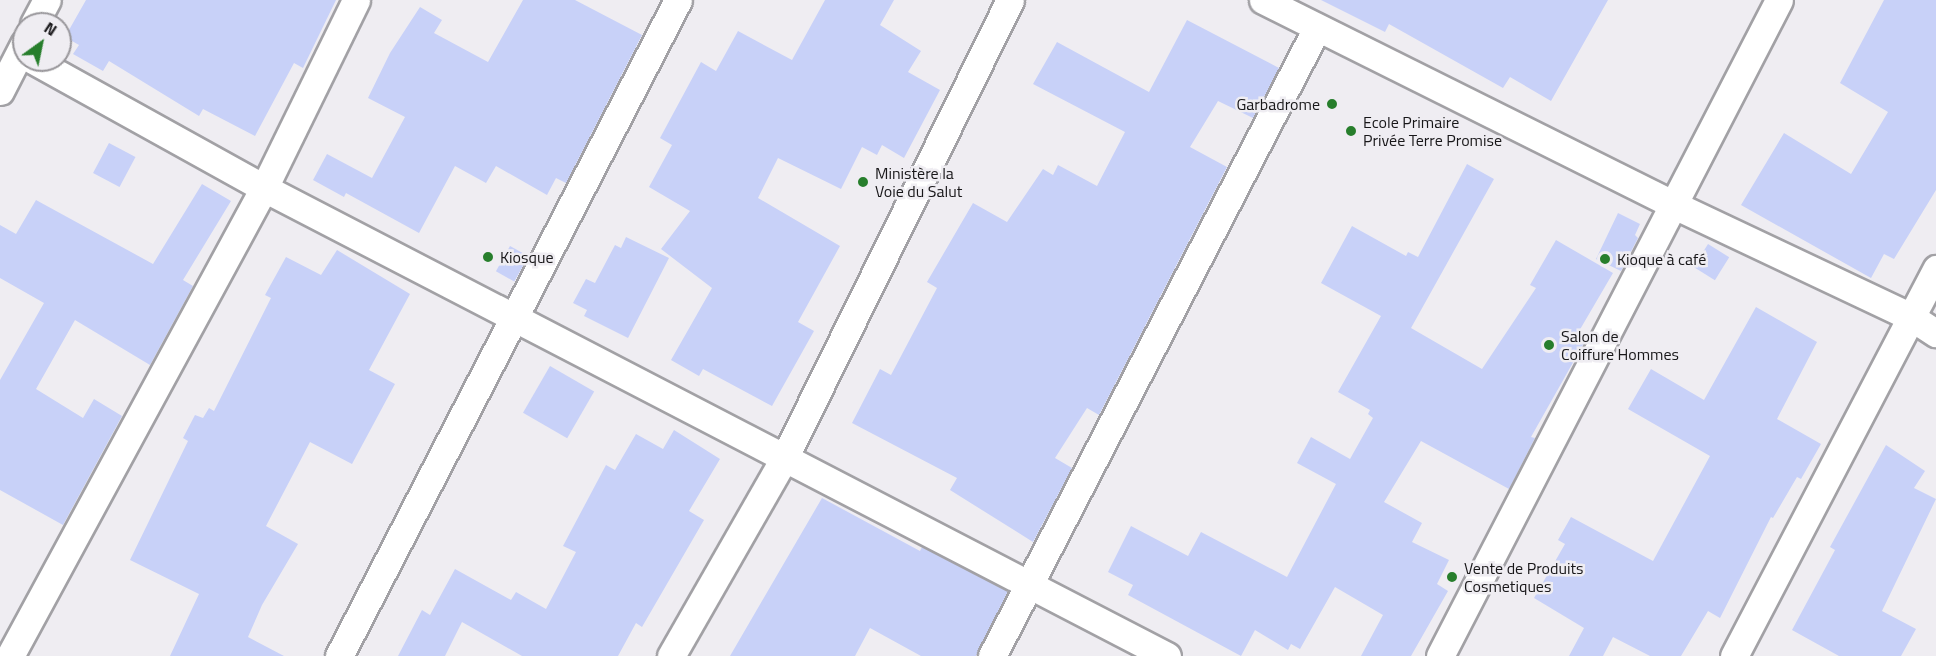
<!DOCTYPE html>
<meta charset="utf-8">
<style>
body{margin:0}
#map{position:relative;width:1936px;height:656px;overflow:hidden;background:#efedf2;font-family:"Titillium Web",sans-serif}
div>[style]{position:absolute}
.building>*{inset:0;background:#c8d1f8;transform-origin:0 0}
.roads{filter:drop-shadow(2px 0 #a2a1a5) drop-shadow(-2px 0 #a2a1a5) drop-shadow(0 2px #a2a1a5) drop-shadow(0 -2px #a2a1a5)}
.minor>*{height:27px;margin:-13.5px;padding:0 13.5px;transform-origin:13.5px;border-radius:13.5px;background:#fff}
.dots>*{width:16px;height:16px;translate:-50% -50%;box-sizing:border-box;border:3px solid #efedf2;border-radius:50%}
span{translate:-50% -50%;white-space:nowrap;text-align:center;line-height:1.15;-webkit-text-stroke:5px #efedf2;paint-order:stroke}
.poi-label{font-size:16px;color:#181719}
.right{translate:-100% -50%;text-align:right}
.left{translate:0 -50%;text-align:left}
.north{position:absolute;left:12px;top:12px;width:60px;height:60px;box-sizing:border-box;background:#efedf2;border:2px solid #99979b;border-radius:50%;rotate:33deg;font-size:16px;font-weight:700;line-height:24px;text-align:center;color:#181719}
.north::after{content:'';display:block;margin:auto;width:21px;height:27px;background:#277e2c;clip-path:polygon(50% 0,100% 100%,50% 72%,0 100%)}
</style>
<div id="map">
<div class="building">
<i style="clip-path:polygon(86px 0,336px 0,303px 68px,294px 63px,255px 136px,203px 109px,199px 116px,109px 61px,103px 71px,73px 54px,79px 45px,65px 37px)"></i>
<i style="clip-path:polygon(523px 0,575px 0,642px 35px,566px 183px,556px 178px,547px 195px,496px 166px,486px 183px,455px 166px,419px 233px,346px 193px,344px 197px,313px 180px,327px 154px,372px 178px,405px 117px,368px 98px,390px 53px,420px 7px,442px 20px,434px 33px,488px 62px)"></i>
<i style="clip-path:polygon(825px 0,894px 0,880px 25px,921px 51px,908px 72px,940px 90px,904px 158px,882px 145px,877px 155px,862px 147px,841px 189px,778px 158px,758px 198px,840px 246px,798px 322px,814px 331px,772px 406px,703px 369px,699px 376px,671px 360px,712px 288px,661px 249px,690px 211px,649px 187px,672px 145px,660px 138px,701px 62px,716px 71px,738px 31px,792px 60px)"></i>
<i style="clip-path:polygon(1321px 0,1608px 0,1551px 101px,1510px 77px,1503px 88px,1389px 24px,1385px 32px)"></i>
<i style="clip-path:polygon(1884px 0,1936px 0,1936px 190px,1894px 259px,1884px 254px,1871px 278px,1741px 205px,1784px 133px,1851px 174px,1888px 112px,1840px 83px)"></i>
<i style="clip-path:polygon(1187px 20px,1279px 68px,1253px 118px,1218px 101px,1190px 147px,1227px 167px,1099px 415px,1087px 408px,1055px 458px,1072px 468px,1033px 542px,950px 490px,957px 478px,852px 423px,880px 369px,891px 375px,937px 288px,927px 282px,973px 203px,1007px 222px,1043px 169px,1053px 175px,1058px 165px,1097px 186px,1125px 132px,1033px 84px,1057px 42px,1149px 92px)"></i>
<i style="left:109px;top:143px;width:30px;height:34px;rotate:28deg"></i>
<i style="clip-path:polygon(1467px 164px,1494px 179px,1411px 328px,1482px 369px,1536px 288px,1530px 285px,1556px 240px,1613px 273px,1575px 338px,1584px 343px,1531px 437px,1535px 438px,1509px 489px,1421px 441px,1384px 502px,1422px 523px,1412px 542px,1449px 560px,1437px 584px,1448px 591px,1411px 656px,1361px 656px,1383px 615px,1335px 587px,1300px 649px,1291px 644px,1288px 650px,1255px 630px,1241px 656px,1128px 595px,1133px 585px,1108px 572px,1131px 526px,1188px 556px,1201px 532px,1287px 577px,1336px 484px,1297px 463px,1311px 437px,1350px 459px,1373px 418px,1368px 414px,1370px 410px,1338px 392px,1381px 316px,1321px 283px,1352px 226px,1406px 256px,1408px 252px,1418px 257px)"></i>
<i style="clip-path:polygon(202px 184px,231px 201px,183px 280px,193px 286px,150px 365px,75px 320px,36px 389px,83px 418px,94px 399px,122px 416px,63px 525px,0 490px,0 380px,44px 303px,0 278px,0 225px,16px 234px,36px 200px,153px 264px)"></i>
<i style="clip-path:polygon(1618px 213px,1640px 224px,1635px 235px,1638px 238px,1621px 271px,1596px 259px)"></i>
<i style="clip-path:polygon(626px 237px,669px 258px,628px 338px,584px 316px,587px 310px,573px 303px,586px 279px,595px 283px,615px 245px,621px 248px)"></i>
<i style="left:1708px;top:244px;width:25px;height:27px;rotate:32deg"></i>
<i style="left:510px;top:246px;width:21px;height:29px;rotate:29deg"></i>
<i style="clip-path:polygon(337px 250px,410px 294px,369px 370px,395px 384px,352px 464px,310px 442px,266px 526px,298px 544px,262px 605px,248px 637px,284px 656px,170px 656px,199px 594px,130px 560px,188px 441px,183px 438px,195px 415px,203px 418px,209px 408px,214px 411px,271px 298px,265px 295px,286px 257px,321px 275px)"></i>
<i style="clip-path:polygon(1756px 307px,1817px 342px,1777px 419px,1821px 444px,1801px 479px,1797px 477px,1773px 518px,1771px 517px,1720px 618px,1708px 611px,1681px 656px,1650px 656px,1613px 637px,1603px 656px,1569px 656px,1584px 628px,1534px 598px,1565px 544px,1558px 540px,1571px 517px,1653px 561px,1710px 456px,1628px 409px,1651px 369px,1704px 400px)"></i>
<i style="left:550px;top:366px;width:51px;height:54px;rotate:30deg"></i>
<i style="clip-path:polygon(674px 430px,720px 459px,689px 511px,704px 520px,642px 627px,636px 623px,618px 656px,522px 656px,462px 622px,445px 656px,398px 656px,422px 610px,430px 615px,455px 569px,511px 600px,516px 592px,546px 609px,576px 552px,563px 546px,606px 465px,615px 470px,636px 434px,663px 449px)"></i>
<i style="clip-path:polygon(1886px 445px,1925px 471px,1914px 488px,1936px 499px,1882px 611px,1916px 629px,1901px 656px,1839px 656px,1792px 630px,1835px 550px,1830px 547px)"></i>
<i style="clip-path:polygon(822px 498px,920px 551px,922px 547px,1008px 591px,976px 656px,921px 656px,870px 628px,855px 656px,730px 656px)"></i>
</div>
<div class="roads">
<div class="minor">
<i style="left:1263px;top:0;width:457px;rotate:26.5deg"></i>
<i style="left:1672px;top:204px;width:264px;rotate:25.3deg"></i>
<i style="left:1911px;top:317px;width:30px;rotate:33deg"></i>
<i style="left:34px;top:24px;width:27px;rotate:-62deg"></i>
<i style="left:33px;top:60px;width:264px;rotate:29deg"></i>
<i style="left:264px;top:188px;width:1017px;rotate:27.4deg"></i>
<i style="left:0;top:91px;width:53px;rotate:-62.9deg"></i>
<i style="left:10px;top:656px;width:532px;rotate:-61.51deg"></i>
<i style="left:264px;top:188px;width:209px;rotate:-63.9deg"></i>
<i style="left:339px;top:656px;width:738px;rotate:-62.67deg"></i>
<i style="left:671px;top:656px;width:229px;rotate:-60.2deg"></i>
<i style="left:785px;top:457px;width:509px;rotate:-63.79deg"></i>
<i style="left:992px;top:656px;width:707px;rotate:-62.64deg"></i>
<i style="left:1440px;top:656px;width:738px;rotate:-62.67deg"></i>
<i style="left:1734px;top:656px;width:437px;rotate:-62.4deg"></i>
</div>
</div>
<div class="dots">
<i style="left:1332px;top:104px;background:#277e2c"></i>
<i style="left:1351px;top:131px;background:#277e2c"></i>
<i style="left:863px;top:182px;background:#277e2c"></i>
<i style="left:488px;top:257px;background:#277e2c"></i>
<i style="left:1605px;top:259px;background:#277e2c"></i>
<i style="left:1549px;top:345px;background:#277e2c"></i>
<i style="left:1452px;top:577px;background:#277e2c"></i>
</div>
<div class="poi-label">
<span class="right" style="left:1320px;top:104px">Garbadrome</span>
<span class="left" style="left:1363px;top:131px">Ecole Primaire<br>Privée Terre Promise</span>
<span class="left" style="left:875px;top:182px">Ministère la<br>Voie du Salut</span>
<span class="left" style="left:500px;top:257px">Kiosque</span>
<span class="left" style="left:1617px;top:259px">Kioque à café</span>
<span class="left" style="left:1561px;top:345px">Salon de<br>Coiffure Hommes</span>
<span class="left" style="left:1464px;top:577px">Vente de Produits<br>Cosmetiques</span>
</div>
<div class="north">N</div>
</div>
